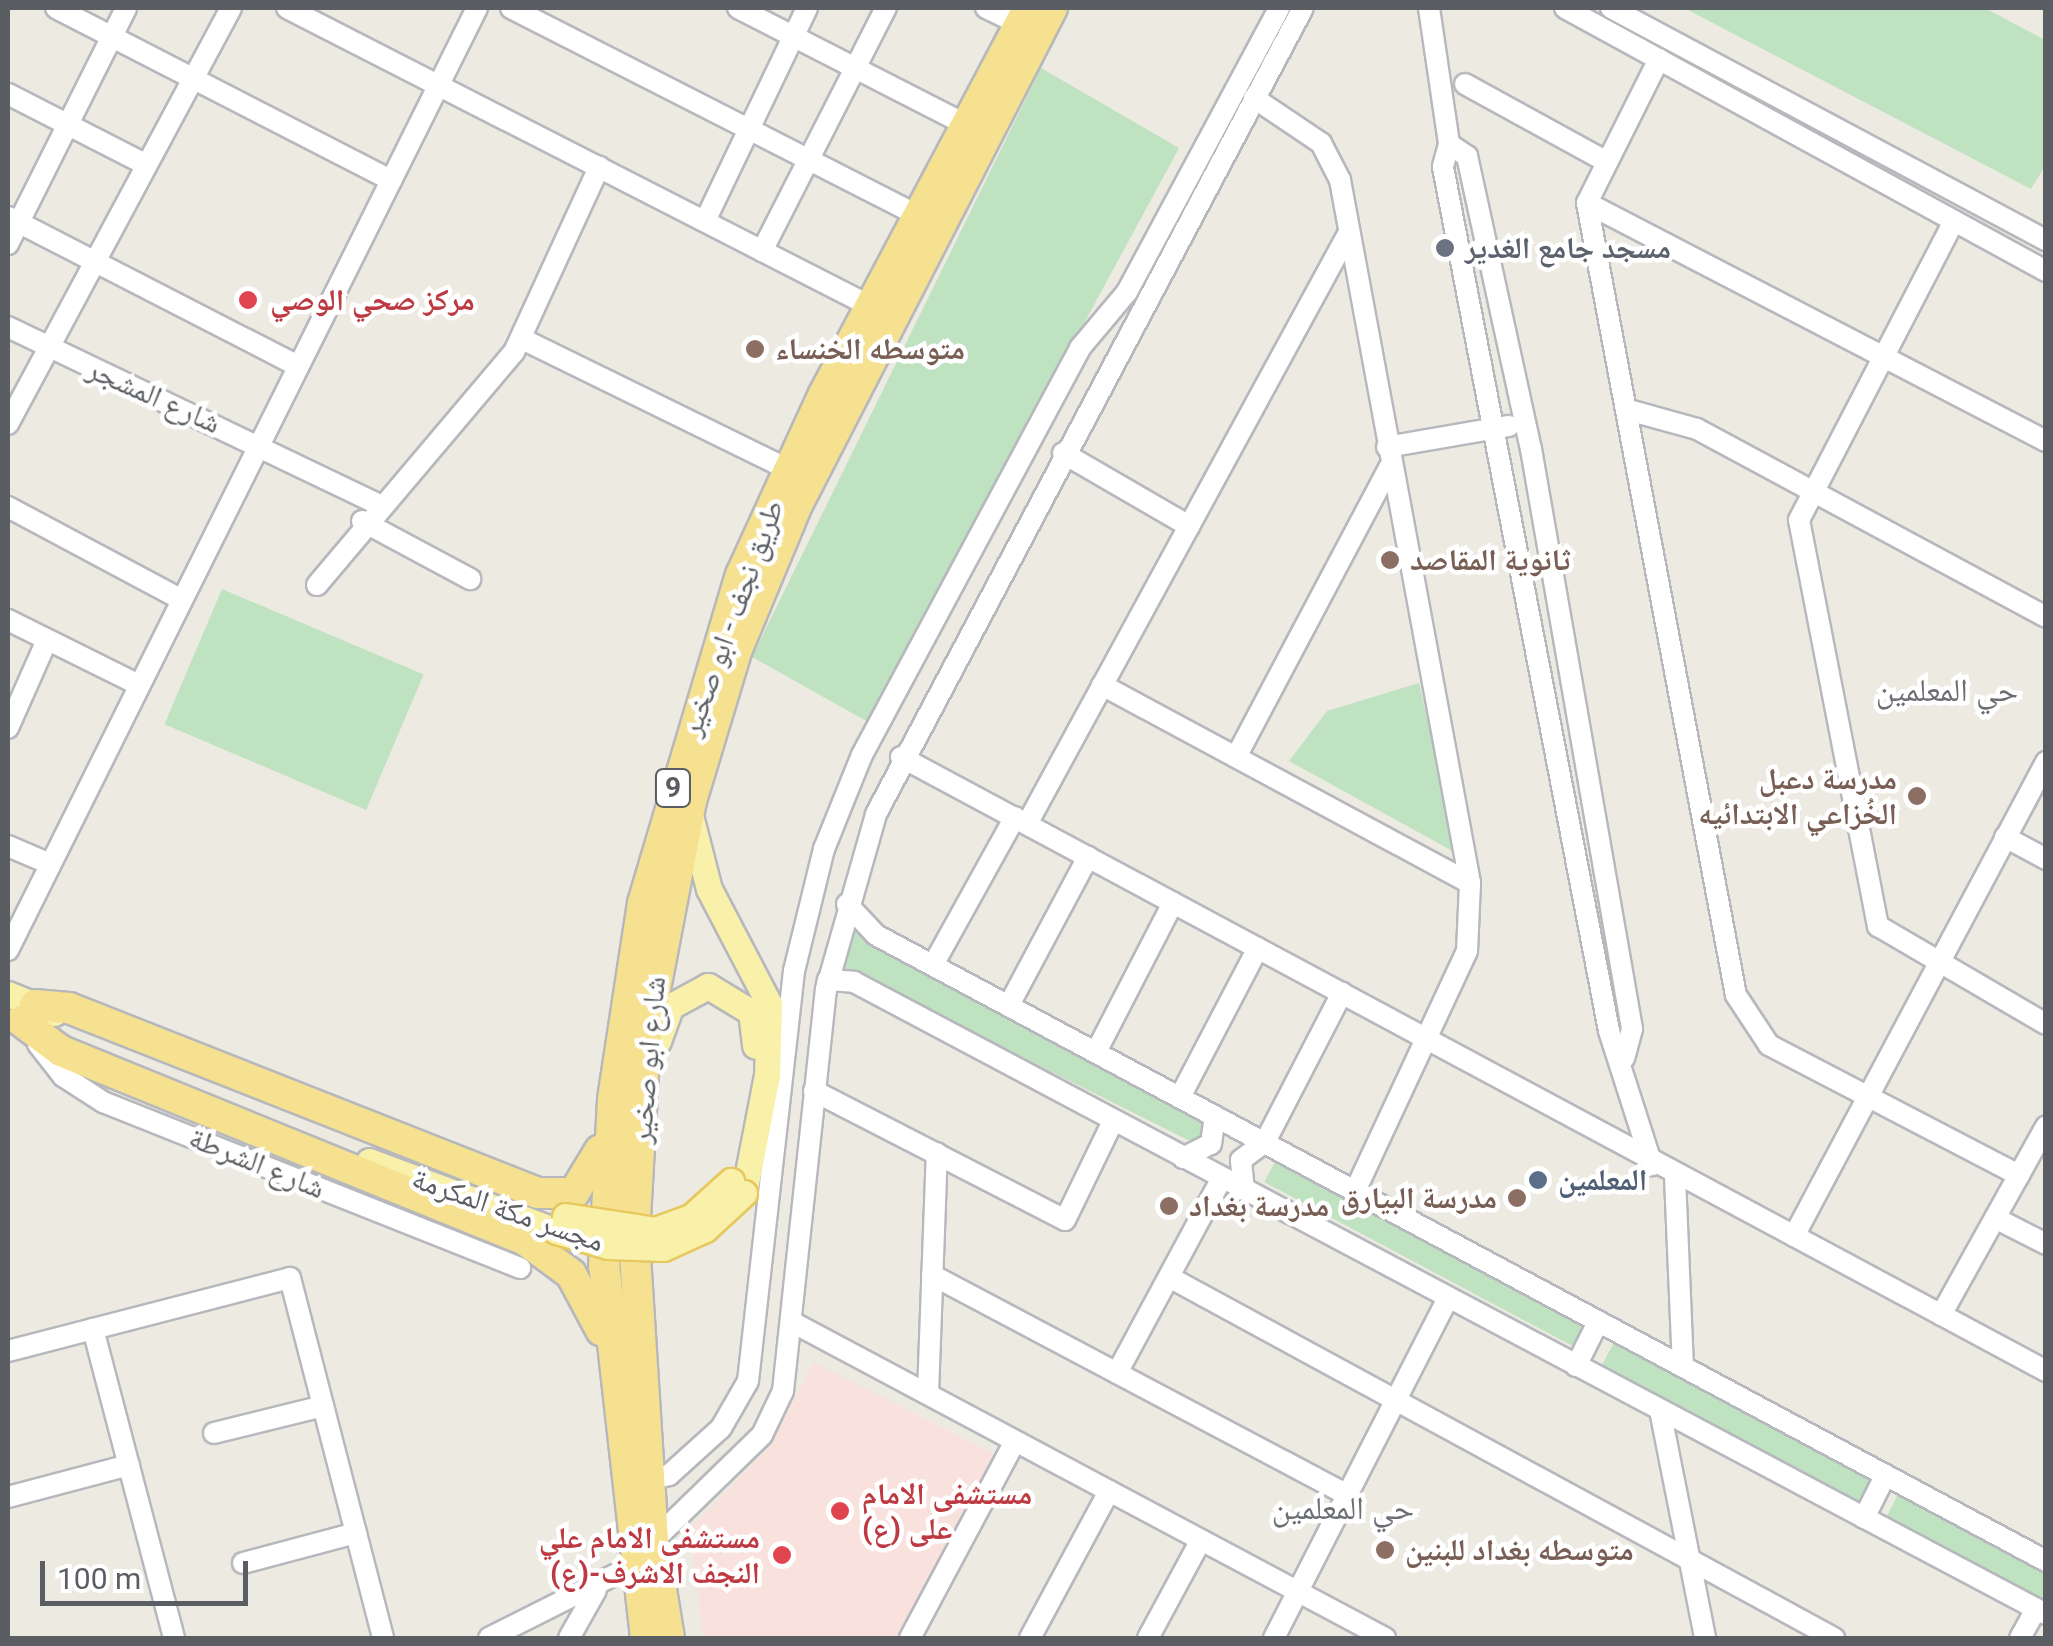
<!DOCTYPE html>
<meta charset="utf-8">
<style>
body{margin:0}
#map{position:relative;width:2053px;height:1646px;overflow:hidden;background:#eceae1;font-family:Roboto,"Noto Naskh Arabic",sans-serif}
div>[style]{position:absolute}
.medical>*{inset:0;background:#f9e1dd}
.green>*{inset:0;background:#bfe2c1;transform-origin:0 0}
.roads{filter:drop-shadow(2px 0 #b7b8bd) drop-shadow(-2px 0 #b7b8bd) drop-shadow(0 2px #b7b8bd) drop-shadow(0 -2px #b7b8bd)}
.minor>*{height:20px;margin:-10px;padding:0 10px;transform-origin:10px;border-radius:10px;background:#fff}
.major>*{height:25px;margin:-12.5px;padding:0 12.5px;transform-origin:12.5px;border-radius:12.5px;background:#f9f0a9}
.highway>*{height:30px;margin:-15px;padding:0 15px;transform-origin:15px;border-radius:15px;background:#f5e18f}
.bridges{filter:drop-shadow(2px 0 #e7c85f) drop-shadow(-2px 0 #e7c85f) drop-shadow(0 2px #e7c85f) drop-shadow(0 -2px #e7c85f)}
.major-bridge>*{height:25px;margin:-12.5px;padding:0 12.5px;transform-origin:12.5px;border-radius:12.5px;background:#f9f0a9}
.dots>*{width:28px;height:28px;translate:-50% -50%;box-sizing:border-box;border:5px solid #fff;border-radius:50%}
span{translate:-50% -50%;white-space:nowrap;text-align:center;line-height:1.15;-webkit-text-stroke:9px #fff;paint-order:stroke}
.shield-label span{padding:2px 8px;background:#fff;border:2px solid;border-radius:8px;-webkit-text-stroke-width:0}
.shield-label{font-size:28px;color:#5a5d61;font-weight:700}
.worship-label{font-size:30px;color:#5b616d;font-weight:700}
.left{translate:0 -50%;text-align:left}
.health-label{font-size:30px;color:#be3a42;font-weight:700}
.right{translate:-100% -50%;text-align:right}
.education-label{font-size:30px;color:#785e54;font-weight:700}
.street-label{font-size:30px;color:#5a5d61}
.service-label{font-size:30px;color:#4e5e75;font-weight:700}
.neighbourhood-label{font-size:32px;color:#6b6e73}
.frame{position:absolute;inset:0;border:10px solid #5a5d61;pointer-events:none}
.scale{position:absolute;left:40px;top:1561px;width:208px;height:45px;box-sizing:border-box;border:5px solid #5a5d61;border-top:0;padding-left:12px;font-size:30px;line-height:35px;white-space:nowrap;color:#5a5d61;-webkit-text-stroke:8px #fff;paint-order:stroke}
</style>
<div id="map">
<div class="medical">
<i style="clip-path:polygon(814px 1362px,1001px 1458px,903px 1638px,703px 1638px,690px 1529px,767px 1450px)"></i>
</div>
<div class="green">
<i style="clip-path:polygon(1684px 8px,1985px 8px,2045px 40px,2045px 166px,2031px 189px)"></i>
<i style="clip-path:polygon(1041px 68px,1179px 148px,868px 722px,752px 657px)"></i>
<i style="left:222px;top:589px;width:219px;height:147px;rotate:23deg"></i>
<i style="clip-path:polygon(1419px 683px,1458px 854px,1289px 761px,1327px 711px)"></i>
<i style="clip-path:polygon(852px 930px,1205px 1125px,1196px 1144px,839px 966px)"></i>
<i style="left:1276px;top:1160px;width:353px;height:25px;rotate:28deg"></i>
<i style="clip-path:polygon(1616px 1339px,1874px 1482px,1864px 1504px,1602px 1365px)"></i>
<i style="clip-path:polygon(1899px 1492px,2045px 1573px,2045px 1603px,1885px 1520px)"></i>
</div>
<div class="roads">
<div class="minor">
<i style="left:56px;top:8px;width:377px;rotate:27.2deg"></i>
<i style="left:287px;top:8px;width:657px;rotate:27.07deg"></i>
<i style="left:511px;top:8px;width:460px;rotate:27deg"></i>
<i style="left:738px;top:8px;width:259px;rotate:27.1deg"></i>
<i style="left:986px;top:8px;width:37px;rotate:26deg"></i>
<i style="left:1429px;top:8px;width:137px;rotate:81.6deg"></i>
<i style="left:1449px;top:144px;width:24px;rotate:105deg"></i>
<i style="left:1443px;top:167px;width:880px;rotate:79.12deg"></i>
<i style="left:1609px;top:1031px;width:141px;rotate:72.2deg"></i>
<i style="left:1565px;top:8px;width:548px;rotate:28.67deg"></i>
<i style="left:1611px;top:8px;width:493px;rotate:28.1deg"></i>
<i style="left:1659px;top:59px;width:161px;rotate:116.6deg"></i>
<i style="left:1587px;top:203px;width:806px;rotate:79.35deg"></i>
<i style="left:1736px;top:995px;width:60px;rotate:56.6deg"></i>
<i style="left:1769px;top:1045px;width:282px;rotate:27.5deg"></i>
<i style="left:1465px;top:84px;width:162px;rotate:28.8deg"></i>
<i style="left:8px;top:94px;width:152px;rotate:27.1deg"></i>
<i style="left:1254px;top:98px;width:81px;rotate:33.9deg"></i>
<i style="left:1321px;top:143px;width:42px;rotate:62.8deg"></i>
<i style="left:1340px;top:180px;width:715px;rotate:79.52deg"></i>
<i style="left:1470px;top:883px;width:68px;rotate:92.5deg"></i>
<i style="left:1467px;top:951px;width:265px;rotate:115deg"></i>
<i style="left:1449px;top:144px;width:22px;rotate:34deg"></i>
<i style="left:1467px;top:156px;width:300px;rotate:77.7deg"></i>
<i style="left:1531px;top:449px;width:589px;rotate:80.12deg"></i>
<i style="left:1632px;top:1029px;width:30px;rotate:105deg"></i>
<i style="left:1587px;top:203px;width:517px;rotate:27.41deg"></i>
<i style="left:8px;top:217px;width:326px;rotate:27.2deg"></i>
<i style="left:705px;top:221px;width:236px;rotate:-64.4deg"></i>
<i style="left:1954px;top:221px;width:337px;rotate:117.4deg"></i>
<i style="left:1799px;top:520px;width:414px;rotate:79deg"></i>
<i style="left:1878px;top:926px;width:194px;rotate:30.3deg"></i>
<i style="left:8px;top:244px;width:264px;rotate:-63.4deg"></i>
<i style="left:762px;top:251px;width:273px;rotate:-63deg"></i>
<i style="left:8px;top:327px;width:412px;rotate:25.6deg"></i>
<i style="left:522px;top:339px;width:297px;rotate:26.1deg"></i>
<i style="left:1632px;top:411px;width:67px;rotate:15.5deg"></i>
<i style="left:1697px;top:429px;width:396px;rotate:28.3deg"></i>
<i style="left:8px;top:424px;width:472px;rotate:-61.8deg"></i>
<i style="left:1387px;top:447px;width:124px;rotate:-9.8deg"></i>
<i style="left:1063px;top:453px;width:146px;rotate:30.1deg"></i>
<i style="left:8px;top:507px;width:197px;rotate:28.1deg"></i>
<i style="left:362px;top:521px;width:123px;rotate:28.2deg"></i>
<i style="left:317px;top:585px;width:305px;rotate:-49.8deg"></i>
<i style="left:514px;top:352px;width:204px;rotate:-65.3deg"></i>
<i style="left:8px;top:620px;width:146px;rotate:26.4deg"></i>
<i style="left:1102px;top:685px;width:418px;rotate:28.3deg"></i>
<i style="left:8px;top:728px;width:96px;rotate:-66.1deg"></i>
<i style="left:901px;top:757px;width:1299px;rotate:28.2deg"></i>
<i style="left:1236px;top:757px;width:329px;rotate:-62.1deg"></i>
<i style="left:1027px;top:824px;width:672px;rotate:-61.45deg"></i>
<i style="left:2005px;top:837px;width:47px;rotate:28.2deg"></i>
<i style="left:8px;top:846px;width:46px;rotate:23.2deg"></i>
<i style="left:847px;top:904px;width:42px;rotate:46.9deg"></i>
<i style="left:876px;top:935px;width:1327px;rotate:28.15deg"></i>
<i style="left:8px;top:950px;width:1052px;rotate:-63.53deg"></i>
<i style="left:933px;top:965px;width:169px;rotate:-61deg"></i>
<i style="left:826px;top:990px;width:10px;rotate:-79deg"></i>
<i style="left:828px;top:980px;width:26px;rotate:4deg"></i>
<i style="left:854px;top:982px;width:1349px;rotate:27.93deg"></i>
<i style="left:1009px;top:1005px;width:168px;rotate:-61.9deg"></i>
<i style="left:38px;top:1044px;width:41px;rotate:52deg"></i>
<i style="left:63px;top:1076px;width:48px;rotate:33deg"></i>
<i style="left:103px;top:1102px;width:449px;rotate:21.7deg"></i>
<i style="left:1096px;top:1052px;width:168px;rotate:-62.7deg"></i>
<i style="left:814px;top:1091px;width:282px;rotate:27.2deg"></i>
<i style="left:1065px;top:1220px;width:110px;rotate:-64.1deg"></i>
<i style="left:1180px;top:1097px;width:168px;rotate:-62.4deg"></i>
<i style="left:1183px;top:1158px;width:31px;rotate:-27deg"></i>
<i style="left:1211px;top:1144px;width:28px;rotate:-82deg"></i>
<i style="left:1675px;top:1177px;width:190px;rotate:87.6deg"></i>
<i style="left:1244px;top:1190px;width:30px;rotate:-96deg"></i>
<i style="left:1241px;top:1160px;width:30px;rotate:-37deg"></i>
<i style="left:1265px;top:1142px;width:168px;rotate:-62.7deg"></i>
<i style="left:1995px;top:1218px;width:57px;rotate:27deg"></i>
<i style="left:1794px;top:1236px;width:537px;rotate:-62deg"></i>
<i style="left:932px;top:1275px;width:470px;rotate:27.9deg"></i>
<i style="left:1169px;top:1277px;width:757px;rotate:28.5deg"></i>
<i style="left:1941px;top:1315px;width:216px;rotate:-60.9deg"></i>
<i style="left:792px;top:1322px;width:672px;rotate:28.05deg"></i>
<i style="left:93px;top:1329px;width:319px;rotate:75.3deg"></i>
<i style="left:8px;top:1351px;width:291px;rotate:-14.5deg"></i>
<i style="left:290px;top:1278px;width:372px;rotate:75.5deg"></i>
<i style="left:1576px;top:1366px;width:49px;rotate:-63.4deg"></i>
<i style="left:1117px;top:1373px;width:221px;rotate:-61.7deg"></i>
<i style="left:928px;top:1394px;width:241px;rotate:-87.9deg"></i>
<i style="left:1660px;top:1410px;width:232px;rotate:78.8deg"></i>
<i style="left:214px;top:1433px;width:112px;rotate:-13.9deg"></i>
<i style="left:648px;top:1480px;width:22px;rotate:-13deg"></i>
<i style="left:669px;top:1475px;width:70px;rotate:-42.1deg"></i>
<i style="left:721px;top:1428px;width:54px;rotate:-60.1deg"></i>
<i style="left:748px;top:1381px;width:413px;rotate:-83.6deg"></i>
<i style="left:794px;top:971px;width:126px;rotate:-76.2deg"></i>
<i style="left:824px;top:849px;width:101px;rotate:-68deg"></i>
<i style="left:862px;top:755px;width:462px;rotate:-61.8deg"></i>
<i style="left:1080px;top:348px;width:73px;rotate:-50deg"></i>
<i style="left:1127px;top:292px;width:322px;rotate:-61.8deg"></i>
<i style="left:8px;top:1497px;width:125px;rotate:-14.8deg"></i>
<i style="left:1864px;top:1518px;width:47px;rotate:-63.4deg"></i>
<i style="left:653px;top:1541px;width:152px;rotate:-44.2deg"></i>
<i style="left:762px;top:1435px;width:49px;rotate:-64.5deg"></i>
<i style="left:783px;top:1391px;width:403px;rotate:-83.9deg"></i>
<i style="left:826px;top:990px;width:183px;rotate:-74.1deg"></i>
<i style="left:876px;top:814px;width:912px;rotate:-62.09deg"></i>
<i style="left:243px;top:1563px;width:117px;rotate:-14.9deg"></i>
<i style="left:489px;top:1638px;width:160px;rotate:-26.7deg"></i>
<i style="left:569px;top:1638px;width:55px;rotate:-60.6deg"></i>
<i style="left:910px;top:1638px;width:223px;rotate:-61.9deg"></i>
<i style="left:1030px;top:1638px;width:167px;rotate:-61.7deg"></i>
<i style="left:1148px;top:1638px;width:111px;rotate:-61.6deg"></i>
<i style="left:1274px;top:1638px;width:382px;rotate:-62.9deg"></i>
<i style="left:2020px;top:1638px;width:33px;rotate:-61deg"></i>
</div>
<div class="major">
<i style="left:691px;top:819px;width:72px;rotate:75.6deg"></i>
<i style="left:709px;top:889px;width:130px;rotate:62.4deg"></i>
<i style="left:769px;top:1004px;width:71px;rotate:91.6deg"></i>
<i style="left:767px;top:1075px;width:120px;rotate:101deg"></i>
<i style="left:8px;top:994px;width:50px;rotate:22.4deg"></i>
<i style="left:658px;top:1041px;width:37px;rotate:-70deg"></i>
<i style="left:671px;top:1006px;width:42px;rotate:-28.4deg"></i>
<i style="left:708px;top:986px;width:50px;rotate:31.2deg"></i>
<i style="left:751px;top:1012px;width:34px;rotate:83deg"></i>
<i style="left:369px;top:1161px;width:200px;rotate:20.5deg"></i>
</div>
<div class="highway">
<i style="left:35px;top:1005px;width:34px;rotate:5deg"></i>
<i style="left:69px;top:1008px;width:504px;rotate:21.53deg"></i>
<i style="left:538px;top:1193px;width:36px"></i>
<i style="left:574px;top:1193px;width:50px;rotate:-58.8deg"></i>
<i style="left:21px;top:1021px;width:50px;rotate:36.9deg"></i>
<i style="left:61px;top:1051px;width:501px;rotate:22.16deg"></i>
<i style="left:525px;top:1240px;width:57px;rotate:36.5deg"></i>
<i style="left:571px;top:1274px;width:64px;rotate:61.8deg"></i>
<i style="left:646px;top:1638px;width:374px;rotate:-96.4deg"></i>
<i style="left:604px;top:1266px;width:167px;rotate:-86.9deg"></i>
<i style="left:613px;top:1099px;width:198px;rotate:-81.3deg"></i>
<i style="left:643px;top:903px;width:342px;rotate:-73.4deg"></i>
<i style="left:741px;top:575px;width:199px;rotate:-65.4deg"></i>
<i style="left:824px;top:394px;width:437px;rotate:-62.1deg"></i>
<i style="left:669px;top:1638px;width:98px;rotate:-99.4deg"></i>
<i style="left:653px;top:1541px;width:305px;rotate:-93.6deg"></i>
<i style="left:634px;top:1237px;width:195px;rotate:-86.8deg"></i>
<i style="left:645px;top:1042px;width:245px;rotate:-79.2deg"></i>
<i style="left:691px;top:801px;width:159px;rotate:-73.2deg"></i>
<i style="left:737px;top:649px;width:156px;rotate:-67.4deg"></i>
<i style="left:797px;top:505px;width:559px;rotate:-62.84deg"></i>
</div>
</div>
<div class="bridges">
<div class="major-bridge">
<i style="left:565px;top:1216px;width:91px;rotate:8.8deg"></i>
<i style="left:655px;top:1230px;width:38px;rotate:-20deg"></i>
<i style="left:691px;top:1217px;width:54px;rotate:-42deg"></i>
<i style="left:556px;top:1231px;width:54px;rotate:16.1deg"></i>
<i style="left:608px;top:1246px;width:55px;rotate:2.1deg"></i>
<i style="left:663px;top:1248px;width:46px;rotate:-24.3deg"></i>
<i style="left:705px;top:1229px;width:53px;rotate:-42.7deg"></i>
</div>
</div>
<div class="dots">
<i style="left:1445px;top:248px;background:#6b7280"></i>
<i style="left:248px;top:300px;background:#e0444e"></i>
<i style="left:755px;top:349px;background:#8d6e63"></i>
<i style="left:1390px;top:560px;background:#8d6e63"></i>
<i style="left:1917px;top:796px;background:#8d6e63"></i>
<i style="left:1538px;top:1180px;background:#5c6f8a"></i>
<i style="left:1517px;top:1198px;background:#8d6e63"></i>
<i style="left:1169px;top:1206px;background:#8d6e63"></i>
<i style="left:840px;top:1511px;background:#e0444e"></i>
<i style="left:1385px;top:1550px;background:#8d6e63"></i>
<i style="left:782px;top:1555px;background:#e0444e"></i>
</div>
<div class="shield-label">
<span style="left:673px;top:788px">9</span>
</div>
<div class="worship-label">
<span class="left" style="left:1465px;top:248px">مسجد جامع الغدير</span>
</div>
<div class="health-label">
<span class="left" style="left:270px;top:300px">مركز صحي الوصي</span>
<span class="left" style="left:862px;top:1511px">مستشفی الامام<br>علی (ع)</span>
<span class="right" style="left:760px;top:1555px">مستشفى الامام علي<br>(ع)-النجف الاشرف</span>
</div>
<div class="education-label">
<span class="left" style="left:775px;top:349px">متوسطه الخنساء</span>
<span class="left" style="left:1410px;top:560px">ثانوية المقاصد</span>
<span class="right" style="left:1897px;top:796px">مدرسة دعبل<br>الخُزاعي الابتدائيه</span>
<span class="right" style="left:1497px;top:1198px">مدرسة البيارق</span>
<span class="left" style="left:1189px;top:1206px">مدرسة بغداد</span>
<span class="left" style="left:1405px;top:1550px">متوسطه بغداد للبنين</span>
</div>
<div class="street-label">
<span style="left:154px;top:396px;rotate:24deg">شارع المشجر</span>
<span style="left:732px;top:618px;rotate:-70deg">طريق نجف - ابو صخير</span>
<span style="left:648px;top:1060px;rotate:-85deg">شارع ابو صخير</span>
<span style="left:257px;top:1163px;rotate:22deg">شارع الشرطة</span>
<span style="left:508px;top:1210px;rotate:19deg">مجسر مكة المكرمة</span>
</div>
<div class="service-label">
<span class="left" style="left:1558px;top:1180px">المعلمين</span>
</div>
<div class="neighbourhood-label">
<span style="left:1947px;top:690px">حي المعلمین</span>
<span style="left:1343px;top:1508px">حي المعلمين</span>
</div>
<div class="frame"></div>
<div class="scale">100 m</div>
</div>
